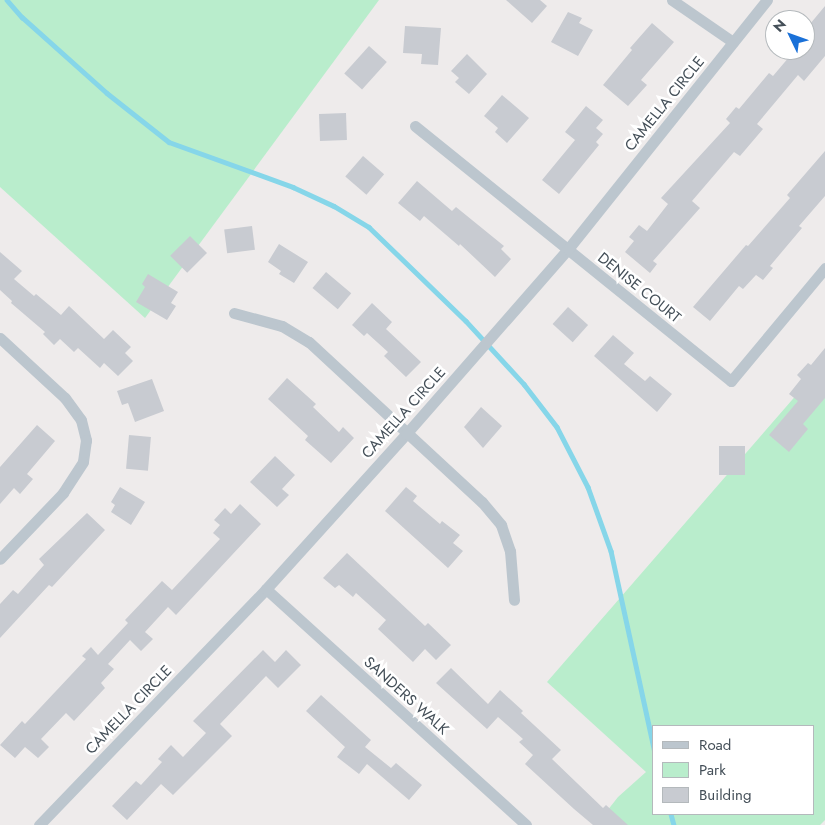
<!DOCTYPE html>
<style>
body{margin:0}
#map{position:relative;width:825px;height:825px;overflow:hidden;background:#eeebeb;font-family:Jost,sans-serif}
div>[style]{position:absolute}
.green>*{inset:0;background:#b9edcc}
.stream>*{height:4.5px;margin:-2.25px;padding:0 2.25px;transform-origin:2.25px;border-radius:2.25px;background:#86d6e9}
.building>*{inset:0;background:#c8cbd1;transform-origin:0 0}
.street>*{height:11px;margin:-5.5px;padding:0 5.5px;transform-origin:5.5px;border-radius:5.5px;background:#bcc6ce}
span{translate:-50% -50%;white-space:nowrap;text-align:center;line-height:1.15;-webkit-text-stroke:5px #fff;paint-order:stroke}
.street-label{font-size:15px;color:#444f58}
.legend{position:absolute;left:652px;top:725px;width:162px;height:90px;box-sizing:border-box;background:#fff;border:1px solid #b4b9bc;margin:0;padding:6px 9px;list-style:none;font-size:15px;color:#444f58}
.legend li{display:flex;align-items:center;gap:10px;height:25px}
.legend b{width:25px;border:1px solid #b4b9bc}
.north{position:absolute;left:765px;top:10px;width:50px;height:50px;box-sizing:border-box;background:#fff;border:1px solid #b4b9bc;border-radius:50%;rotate:312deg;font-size:14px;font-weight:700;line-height:20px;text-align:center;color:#444f58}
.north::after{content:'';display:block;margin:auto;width:18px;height:22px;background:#1b71d8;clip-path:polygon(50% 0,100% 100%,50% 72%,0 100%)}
</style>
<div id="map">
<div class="green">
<i style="clip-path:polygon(0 0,379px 0,145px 318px,0 187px)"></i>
<i style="clip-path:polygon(evenodd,825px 362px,825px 820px,820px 825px,596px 825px,618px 797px,646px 772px,547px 682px,825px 362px,654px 726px,814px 726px,814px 814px,654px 814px,654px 726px)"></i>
</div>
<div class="stream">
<i style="left:7px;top:0;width:23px;rotate:49deg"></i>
<i style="left:22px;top:17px;width:114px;rotate:41.8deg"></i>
<i style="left:107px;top:93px;width:79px;rotate:38.3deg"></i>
<i style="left:169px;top:142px;width:132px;rotate:19.9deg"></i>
<i style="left:293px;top:187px;width:45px;rotate:24.9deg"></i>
<i style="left:334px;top:206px;width:41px;rotate:31deg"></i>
<i style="left:369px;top:227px;width:135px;rotate:44.1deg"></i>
<i style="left:466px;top:321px;width:86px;rotate:47.4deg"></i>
<i style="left:524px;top:384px;width:54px;rotate:52.5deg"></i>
<i style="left:557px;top:427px;width:68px;rotate:62.7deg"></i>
<i style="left:588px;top:487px;width:68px;rotate:70.2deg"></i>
<i style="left:611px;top:551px;width:203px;rotate:77.7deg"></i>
<i style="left:671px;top:814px;width:11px;rotate:75deg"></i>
</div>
<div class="building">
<i style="clip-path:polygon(506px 0,540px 0,547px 6px,532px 23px)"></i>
<i style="clip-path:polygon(825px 6px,825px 56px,804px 81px,798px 75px,757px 124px,763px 129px,740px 156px,734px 152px,692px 201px,700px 208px,653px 261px,657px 264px,650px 273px,625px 252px,634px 241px,629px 237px,639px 225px,647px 231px,668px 204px,661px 198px,730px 123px,726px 119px,736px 107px,739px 109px,769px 73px,773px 76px,795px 50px,805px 50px,805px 30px)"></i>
<i style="clip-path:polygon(568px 12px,582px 18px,579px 23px,593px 30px,578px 56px,551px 42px)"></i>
<i style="clip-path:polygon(652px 23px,674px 42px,641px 80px,647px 85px,628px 106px,603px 85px,632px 50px,630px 48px)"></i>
<i style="clip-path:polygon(405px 26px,441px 28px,438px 65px,421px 64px,422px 54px,403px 53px)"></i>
<i style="left:369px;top:46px;width:24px;height:37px;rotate:42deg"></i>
<i style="clip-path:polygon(467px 54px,487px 74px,469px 94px,455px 82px,459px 78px,451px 71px)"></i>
<i style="clip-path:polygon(502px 95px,529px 118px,507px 143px,495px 132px,498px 128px,484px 116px)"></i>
<i style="clip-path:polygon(586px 106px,603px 120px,596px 128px,603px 134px,596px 142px,599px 145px,559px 194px,542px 180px,575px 140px,565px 132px)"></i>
<i style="left:346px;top:113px;width:27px;height:27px;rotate:88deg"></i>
<i style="clip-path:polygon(825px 151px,825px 196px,799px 226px,802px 228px,770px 266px,773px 268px,763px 280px,756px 275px,743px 289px,739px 286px,710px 321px,693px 307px,746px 245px,748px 246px,790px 198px,787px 195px)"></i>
<i style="left:363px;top:156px;width:28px;height:27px;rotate:41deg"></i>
<i style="clip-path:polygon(417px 181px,452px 211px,456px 207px,504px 246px,501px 249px,511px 259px,495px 277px,460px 244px,459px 246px,424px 216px,420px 221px,398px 203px)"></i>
<i style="left:252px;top:226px;width:24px;height:28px;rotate:83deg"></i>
<i style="left:190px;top:236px;width:24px;height:28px;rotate:45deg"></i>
<i style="clip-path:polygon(279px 244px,308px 262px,294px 283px,279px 274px,281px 271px,268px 262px)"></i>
<i style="clip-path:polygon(0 252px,22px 271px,14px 279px,34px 296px,36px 294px,61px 315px,69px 306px,104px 339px,113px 330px,131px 347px,125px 353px,133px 361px,118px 376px,104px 363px,100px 368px,78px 348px,74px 352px,60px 339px,54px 345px,43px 334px,45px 332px,11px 303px,12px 301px,0 290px)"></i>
<i style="left:326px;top:272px;width:33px;height:21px;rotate:40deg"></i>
<i style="clip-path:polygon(148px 274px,178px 292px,171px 303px,176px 306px,167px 320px,136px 302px,145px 287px,142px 284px)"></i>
<i style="clip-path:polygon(372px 303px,392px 322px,386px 329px,421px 362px,406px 377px,384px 356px,388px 352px,367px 333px,364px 336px,352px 325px)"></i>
<i style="left:568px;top:307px;width:27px;height:23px;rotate:42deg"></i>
<i style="clip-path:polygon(613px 335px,634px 353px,624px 364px,645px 381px,650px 376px,672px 394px,657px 412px,594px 356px)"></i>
<i style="clip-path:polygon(825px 348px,825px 398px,803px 424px,808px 429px,789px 452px,769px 435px,798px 401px,789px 394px,801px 379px,797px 375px,808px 363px,811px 365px)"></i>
<i style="clip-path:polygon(287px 378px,316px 404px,313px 407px,339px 432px,343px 427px,354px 438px,331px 463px,305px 440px,308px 436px,268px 399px)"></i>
<i style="clip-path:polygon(152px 379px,164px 411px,135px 422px,128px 403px,122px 405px,117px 391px)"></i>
<i style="clip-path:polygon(481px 407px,502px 426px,483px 448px,464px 427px)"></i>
<i style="clip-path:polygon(37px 425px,55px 441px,27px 474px,33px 479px,20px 494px,14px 488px,0 504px,0 467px)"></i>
<i style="left:129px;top:435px;width:22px;height:34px;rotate:5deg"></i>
<i style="left:745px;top:446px;width:29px;height:26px;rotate:90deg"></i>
<i style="clip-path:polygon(275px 456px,295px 475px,282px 489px,289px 495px,277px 507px,250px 482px)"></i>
<i style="clip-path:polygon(120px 487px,145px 502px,131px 525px,111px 512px,115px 505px,111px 502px)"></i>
<i style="clip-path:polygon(406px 487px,417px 496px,413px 501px,440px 524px,442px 521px,460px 535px,453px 543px,463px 551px,448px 568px,385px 511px)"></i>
<i style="clip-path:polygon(240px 504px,261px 524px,176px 615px,168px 607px,145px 632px,153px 639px,141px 651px,130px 640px,108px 664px,114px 669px,101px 683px,105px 688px,74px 721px,66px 713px,41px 739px,49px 747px,38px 758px,25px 747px,15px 758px,0 745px,22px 721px,25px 724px,86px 659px,82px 656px,91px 647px,98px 655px,128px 623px,125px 620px,162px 581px,172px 590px,220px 539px,213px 533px,220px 525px,214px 520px,225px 508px,231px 514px)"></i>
<i style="clip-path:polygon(87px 513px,105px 530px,52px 587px,49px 585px,0 638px,0 604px,13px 590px,18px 594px,44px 565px,39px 559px)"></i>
<i style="clip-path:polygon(347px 553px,425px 626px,428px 623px,451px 645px,436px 660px,425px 649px,413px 662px,378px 629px,386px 620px,356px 593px,353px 597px,339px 585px,335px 588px,323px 578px)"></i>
<i style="clip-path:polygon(263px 650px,275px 662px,286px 650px,301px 665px,278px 688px,266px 676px,220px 724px,232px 736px,173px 795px,161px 784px,127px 820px,112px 806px,136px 781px,141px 785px,162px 762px,158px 759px,171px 745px,183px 757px,206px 733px,193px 721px)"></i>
<i style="clip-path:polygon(451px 668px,488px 704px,500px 690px,523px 711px,521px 713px,561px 750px,552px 759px,603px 808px,606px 805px,628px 825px,593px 825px,574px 809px,525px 764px,533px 755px,519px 742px,523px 739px,498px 717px,487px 729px,436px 683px)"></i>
<i style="clip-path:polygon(321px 695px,371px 740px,365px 747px,391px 768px,396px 763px,422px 785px,409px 800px,367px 764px,359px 774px,337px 757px,345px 747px,306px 711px)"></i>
</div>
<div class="street">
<i style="left:672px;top:0;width:74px;rotate:34.5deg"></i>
<i style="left:415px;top:126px;width:406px;rotate:38.9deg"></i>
<i style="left:731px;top:381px;width:147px;rotate:-50.2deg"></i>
<i style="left:234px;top:313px;width:50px;rotate:15.2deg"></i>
<i style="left:282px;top:326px;width:31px;rotate:31deg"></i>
<i style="left:309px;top:342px;width:236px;rotate:42.8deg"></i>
<i style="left:482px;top:502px;width:30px;rotate:50deg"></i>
<i style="left:501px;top:525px;width:28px;rotate:71deg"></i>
<i style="left:510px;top:551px;width:49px;rotate:85.3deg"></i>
<i style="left:0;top:338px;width:88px;rotate:42.7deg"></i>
<i style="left:65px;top:398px;width:27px;rotate:54deg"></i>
<i style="left:81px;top:420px;width:21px;rotate:76deg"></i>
<i style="left:86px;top:440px;width:22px;rotate:98deg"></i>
<i style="left:83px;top:462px;width:37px;rotate:123deg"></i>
<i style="left:63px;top:493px;width:91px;rotate:133.7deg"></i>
<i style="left:266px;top:589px;width:351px;rotate:42.2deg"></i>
<i style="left:39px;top:825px;width:327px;rotate:-46.1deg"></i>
<i style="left:266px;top:589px;width:209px;rotate:-47.9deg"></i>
<i style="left:406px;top:434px;width:246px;rotate:-48.8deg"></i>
<i style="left:568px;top:249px;width:319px;rotate:-51.4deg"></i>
</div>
<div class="street-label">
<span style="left:665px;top:104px;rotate:-51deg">CAMELLA CIRCLE</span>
<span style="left:639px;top:288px;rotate:39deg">DENISE COURT</span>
<span style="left:404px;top:413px;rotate:-48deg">CAMELLA CIRCLE</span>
<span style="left:406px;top:696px;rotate:42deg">SANDERS WALK</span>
<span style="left:129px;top:710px;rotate:-46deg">CAMELLA CIRCLE</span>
</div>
<ul class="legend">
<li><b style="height:6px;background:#bcc6ce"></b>Road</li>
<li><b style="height:14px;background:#b9edcc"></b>Park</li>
<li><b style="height:14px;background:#c8cbd1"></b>Building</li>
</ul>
<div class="north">N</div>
</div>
